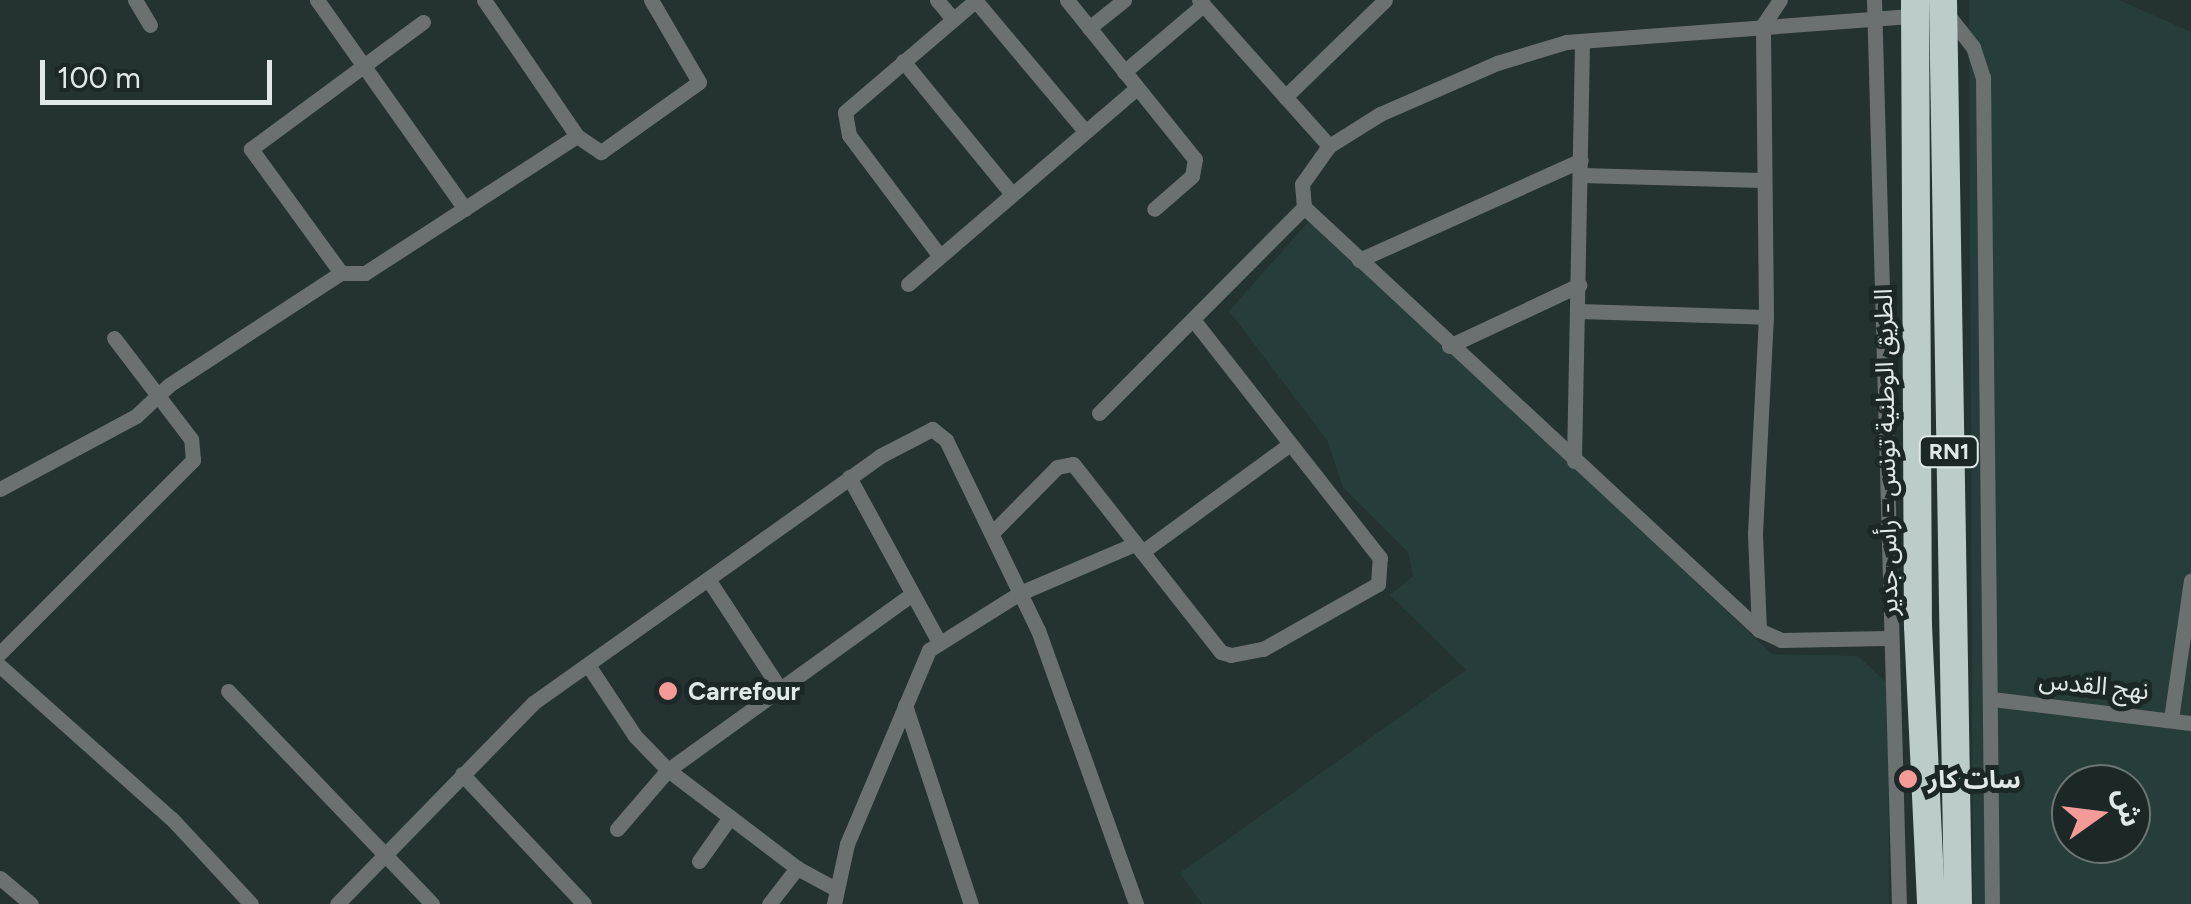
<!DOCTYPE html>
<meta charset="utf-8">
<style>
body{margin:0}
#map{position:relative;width:2191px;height:904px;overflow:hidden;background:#243231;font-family:Figtree,"Noto Sans Arabic",sans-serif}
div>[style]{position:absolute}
.built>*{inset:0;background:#263d3b}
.street>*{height:15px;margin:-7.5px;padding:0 7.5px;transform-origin:7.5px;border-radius:7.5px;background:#6a7170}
.highway>*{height:28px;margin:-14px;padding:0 14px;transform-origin:14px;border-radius:14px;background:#bbcccb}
.dots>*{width:28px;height:28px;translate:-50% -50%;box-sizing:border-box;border:5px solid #1b2827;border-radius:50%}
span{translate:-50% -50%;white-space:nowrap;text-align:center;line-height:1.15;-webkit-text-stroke:10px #1b2827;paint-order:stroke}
.shield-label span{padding:2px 8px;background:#1b2827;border:2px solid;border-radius:8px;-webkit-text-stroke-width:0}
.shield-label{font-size:22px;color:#e0e9e8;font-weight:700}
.street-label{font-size:25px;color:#e0e9e8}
.poi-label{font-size:25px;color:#e0e9e8;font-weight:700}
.left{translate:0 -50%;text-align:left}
.north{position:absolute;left:2051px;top:764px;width:100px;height:100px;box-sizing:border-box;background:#1b2827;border:2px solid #6a7574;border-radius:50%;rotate:76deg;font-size:28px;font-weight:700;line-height:40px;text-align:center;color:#e0e9e8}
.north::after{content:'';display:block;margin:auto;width:35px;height:45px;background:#f59b97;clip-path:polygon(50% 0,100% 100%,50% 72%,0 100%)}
.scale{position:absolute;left:40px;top:60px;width:232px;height:45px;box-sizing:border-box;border:5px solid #e0e9e8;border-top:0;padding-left:12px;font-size:30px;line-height:35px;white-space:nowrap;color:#e0e9e8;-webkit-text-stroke:8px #1b2827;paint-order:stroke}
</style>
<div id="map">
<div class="built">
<i style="clip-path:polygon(evenodd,1969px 0,2119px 0,2191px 32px,2191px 904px,1973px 904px,1969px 0,2071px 784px,2131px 784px,2131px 844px,2071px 844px,2071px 784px)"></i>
<i style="clip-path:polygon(1311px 219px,1772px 654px,1858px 656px,1888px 684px,1889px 904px,1202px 904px,1180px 873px,1466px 670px,1390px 595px,1413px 576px,1408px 552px,1343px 487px,1327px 440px,1229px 311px)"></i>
</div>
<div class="street">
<i style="left:135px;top:0;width:29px;rotate:59deg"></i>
<i style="left:317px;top:0;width:256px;rotate:54.7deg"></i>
<i style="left:484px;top:0;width:165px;rotate:55.6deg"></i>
<i style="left:577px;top:136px;width:29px;rotate:34deg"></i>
<i style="left:601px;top:152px;width:120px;rotate:-35.5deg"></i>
<i style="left:699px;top:82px;width:95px;rotate:-120.3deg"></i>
<i style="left:937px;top:0;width:25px;rotate:50deg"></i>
<i style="left:975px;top:0;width:171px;rotate:50deg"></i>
<i style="left:1067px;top:0;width:204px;rotate:51.2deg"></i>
<i style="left:1195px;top:159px;width:17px;rotate:100deg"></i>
<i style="left:1192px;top:176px;width:50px;rotate:139deg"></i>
<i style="left:1199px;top:0;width:195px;rotate:48.3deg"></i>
<i style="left:1874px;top:0;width:904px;rotate:88.42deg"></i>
<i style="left:1947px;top:14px;width:42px;rotate:51.8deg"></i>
<i style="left:1973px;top:47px;width:32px;rotate:72deg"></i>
<i style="left:1983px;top:77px;width:827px;rotate:89.38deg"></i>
<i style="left:423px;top:22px;width:214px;rotate:143.6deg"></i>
<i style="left:251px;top:149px;width:153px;rotate:54deg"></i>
<i style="left:341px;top:273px;width:24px"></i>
<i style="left:365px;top:273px;width:252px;rotate:-32.9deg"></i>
<i style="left:1089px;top:28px;width:45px;rotate:-38.7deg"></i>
<i style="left:903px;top:61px;width:172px;rotate:50.7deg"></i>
<i style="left:1124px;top:72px;width:104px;rotate:-40.3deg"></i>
<i style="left:1285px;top:97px;width:139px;rotate:-44.1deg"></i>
<i style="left:1581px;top:175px;width:180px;rotate:1.6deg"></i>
<i style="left:1304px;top:207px;width:621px;rotate:42.91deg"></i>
<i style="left:1759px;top:630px;width:24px;rotate:24deg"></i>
<i style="left:1781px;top:640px;width:106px;rotate:-1.1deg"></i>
<i style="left:939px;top:255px;width:150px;rotate:-126.9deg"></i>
<i style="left:849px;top:135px;width:23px;rotate:-100deg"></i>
<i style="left:845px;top:112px;width:172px;rotate:-40.5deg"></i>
<i style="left:1359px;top:260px;width:243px;rotate:-24.2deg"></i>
<i style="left:908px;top:284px;width:301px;rotate:-40.6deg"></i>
<i style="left:1579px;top:311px;width:187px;rotate:1.8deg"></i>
<i style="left:1449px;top:346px;width:144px;rotate:-25.1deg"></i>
<i style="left:1099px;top:413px;width:291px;rotate:-45.1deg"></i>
<i style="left:1304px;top:207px;width:23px;rotate:-95deg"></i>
<i style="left:1302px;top:184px;width:47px;rotate:-54.6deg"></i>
<i style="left:1329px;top:146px;width:60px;rotate:-32.1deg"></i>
<i style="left:1380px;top:114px;width:128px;rotate:-23.6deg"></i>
<i style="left:1497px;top:63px;width:72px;rotate:-16.9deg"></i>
<i style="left:1566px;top:42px;width:349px;rotate:-4.3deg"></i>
<i style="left:1574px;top:461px;width:420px;rotate:-88.9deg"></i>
<i style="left:849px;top:477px;width:186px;rotate:61.4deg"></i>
<i style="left:0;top:489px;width:154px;rotate:-28.2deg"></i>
<i style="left:136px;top:416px;width:45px;rotate:-43.2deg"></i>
<i style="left:169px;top:385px;width:205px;rotate:-33.1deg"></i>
<i style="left:993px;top:532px;width:91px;rotate:-45.4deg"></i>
<i style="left:1057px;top:467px;width:16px;rotate:-11deg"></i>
<i style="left:1073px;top:464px;width:239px;rotate:51.8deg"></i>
<i style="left:1221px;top:652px;width:10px;rotate:17deg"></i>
<i style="left:1231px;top:655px;width:33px;rotate:-11deg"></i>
<i style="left:1263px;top:649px;width:132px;rotate:-29.5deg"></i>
<i style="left:1378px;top:584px;width:26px;rotate:-86deg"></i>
<i style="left:1380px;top:558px;width:300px;rotate:-128.1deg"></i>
<i style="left:1142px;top:552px;width:183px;rotate:-36.1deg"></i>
<i style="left:708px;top:579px;width:131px;rotate:56.8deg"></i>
<i style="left:1759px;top:630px;width:97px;rotate:-92.4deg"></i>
<i style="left:1755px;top:533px;width:216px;rotate:-87.1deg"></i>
<i style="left:1766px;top:317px;width:292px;rotate:-90.6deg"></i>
<i style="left:1763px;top:25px;width:30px;rotate:-56deg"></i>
<i style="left:0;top:653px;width:273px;rotate:-45deg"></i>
<i style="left:193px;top:460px;width:21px;rotate:-95deg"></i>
<i style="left:191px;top:439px;width:127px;rotate:-127.3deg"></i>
<i style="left:588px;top:665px;width:85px;rotate:56.5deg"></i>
<i style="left:635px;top:736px;width:47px;rotate:45.9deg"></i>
<i style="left:668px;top:770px;width:162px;rotate:37.2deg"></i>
<i style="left:797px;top:868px;width:42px;rotate:28.4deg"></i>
<i style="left:0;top:666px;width:230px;rotate:41.7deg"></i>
<i style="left:172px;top:819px;width:116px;rotate:47.1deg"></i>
<i style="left:228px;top:691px;width:295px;rotate:46.2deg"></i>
<i style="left:1992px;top:699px;width:200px;rotate:6.9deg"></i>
<i style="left:905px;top:705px;width:210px;rotate:71.7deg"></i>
<i style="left:2171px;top:719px;width:140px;rotate:-81.8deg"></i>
<i style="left:462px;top:774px;width:178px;rotate:46.8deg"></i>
<i style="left:617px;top:829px;width:78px;rotate:-49.2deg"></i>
<i style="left:668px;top:770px;width:299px;rotate:-35.8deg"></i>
<i style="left:699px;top:861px;width:54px;rotate:-54.8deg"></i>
<i style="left:0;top:878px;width:40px;rotate:40deg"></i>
<i style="left:337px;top:904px;width:281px;rotate:-45.7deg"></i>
<i style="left:533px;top:703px;width:426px;rotate:-35.4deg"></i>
<i style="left:880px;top:456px;width:59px;rotate:-27.4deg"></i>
<i style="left:932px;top:429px;width:18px;rotate:38deg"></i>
<i style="left:946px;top:440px;width:211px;rotate:64.2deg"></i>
<i style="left:1038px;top:630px;width:291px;rotate:70.3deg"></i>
<i style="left:769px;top:904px;width:46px;rotate:-52.1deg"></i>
<i style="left:834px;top:904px;width:61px;rotate:-77.8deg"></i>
<i style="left:847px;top:844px;width:211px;rotate:-67.1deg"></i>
<i style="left:929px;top:650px;width:107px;rotate:-32.1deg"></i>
<i style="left:1020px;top:593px;width:125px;rotate:-23.1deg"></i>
</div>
<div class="highway">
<i style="left:1915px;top:0;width:626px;rotate:89.73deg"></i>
<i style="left:1918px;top:626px;width:278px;rotate:87.3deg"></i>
<i style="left:1943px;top:0;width:904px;rotate:89.05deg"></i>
</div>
<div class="dots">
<i style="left:668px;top:691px;background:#f59b97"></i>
<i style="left:1908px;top:779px;background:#f59b97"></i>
</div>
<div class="shield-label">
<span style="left:1949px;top:452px">RN1</span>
</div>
<div class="street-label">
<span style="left:1886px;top:452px;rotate:-91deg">الطريق الوطنية تونس - رأس جدير</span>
<span style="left:2094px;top:685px;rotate:6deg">نهج القدس</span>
</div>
<div class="poi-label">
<span class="left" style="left:688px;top:691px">Carrefour</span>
<span class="left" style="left:1928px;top:779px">سات كار</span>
</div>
<div class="north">ش</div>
<div class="scale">100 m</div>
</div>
